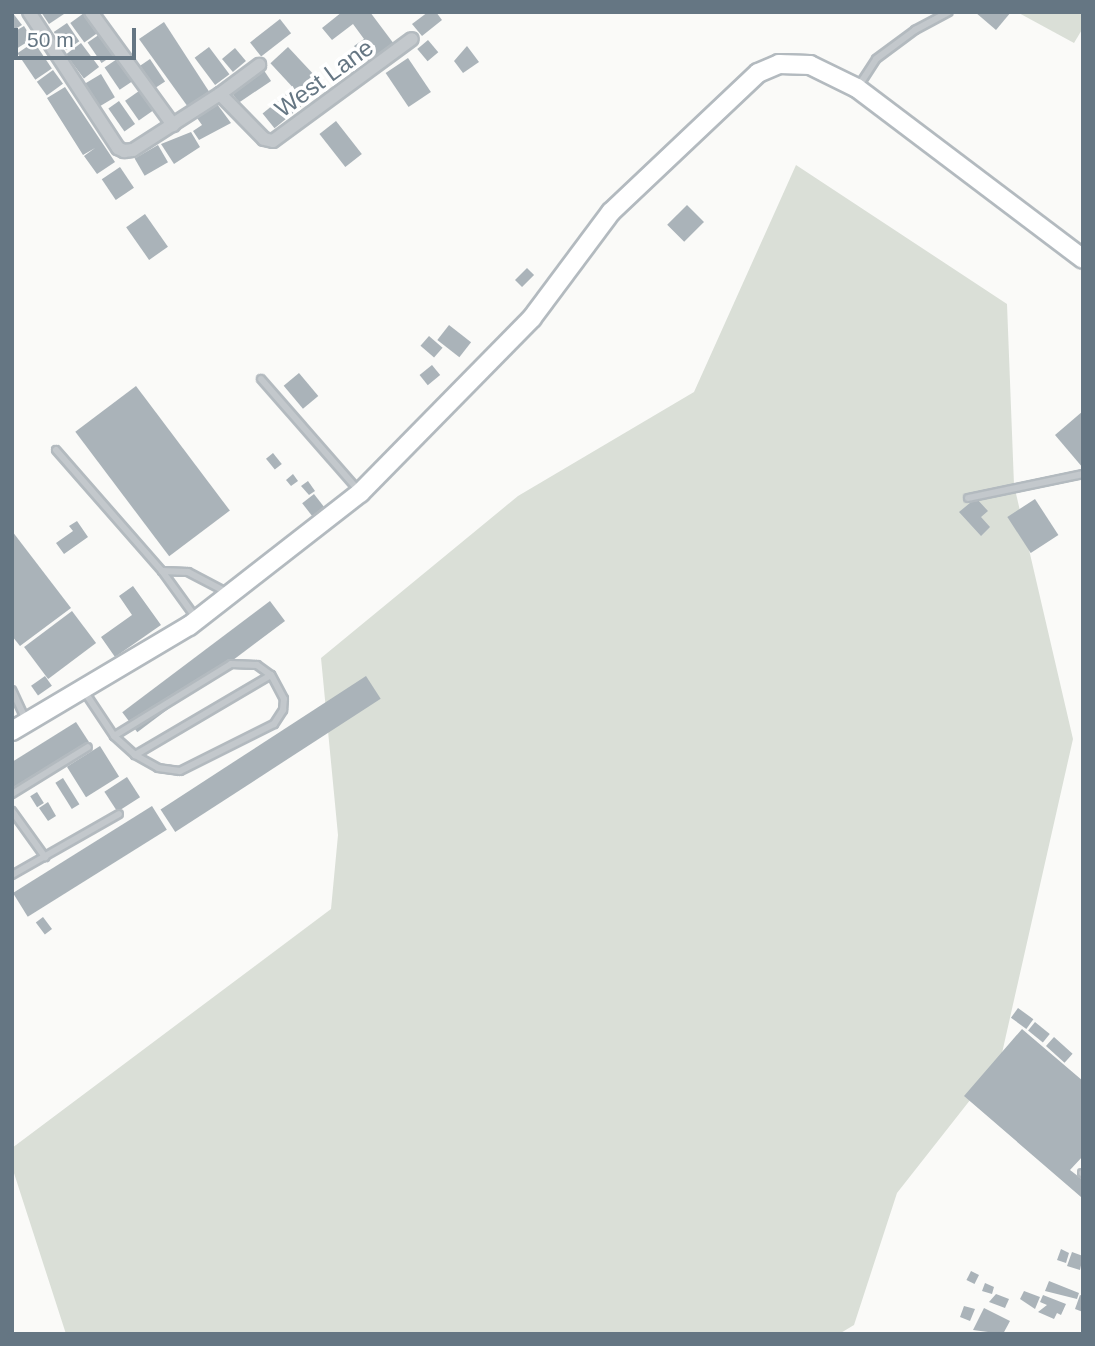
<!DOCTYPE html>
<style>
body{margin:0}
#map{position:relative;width:1095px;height:1346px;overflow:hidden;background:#fafaf8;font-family:Arial,sans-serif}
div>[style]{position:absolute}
.green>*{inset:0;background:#dadfd7}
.building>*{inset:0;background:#aab3b9;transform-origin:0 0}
.roads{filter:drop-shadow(2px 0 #b3babf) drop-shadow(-2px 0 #b3babf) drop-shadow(0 2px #b3babf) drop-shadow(0 -2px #b3babf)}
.lane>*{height:6px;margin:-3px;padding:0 3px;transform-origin:3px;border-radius:3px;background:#c3c8cc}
.street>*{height:12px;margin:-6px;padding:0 6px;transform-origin:6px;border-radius:6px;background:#c3c8cc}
.secondary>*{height:18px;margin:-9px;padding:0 9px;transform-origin:9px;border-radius:9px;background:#fff}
span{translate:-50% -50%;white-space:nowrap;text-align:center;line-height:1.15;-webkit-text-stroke:7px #fff;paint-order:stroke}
.street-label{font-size:24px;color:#657683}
.frame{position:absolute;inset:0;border:14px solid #657683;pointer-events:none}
.scale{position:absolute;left:14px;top:28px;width:122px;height:32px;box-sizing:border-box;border:4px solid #657683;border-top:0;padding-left:9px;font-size:21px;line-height:24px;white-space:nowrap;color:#657683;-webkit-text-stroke:5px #fff;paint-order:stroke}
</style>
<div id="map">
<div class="green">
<i style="clip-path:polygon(1017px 12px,1083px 12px,1083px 28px,1074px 43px)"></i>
<i style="clip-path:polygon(796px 165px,1007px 304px,1014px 485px,1073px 739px,1000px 1062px,897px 1193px,854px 1325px,839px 1334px,66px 1334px,12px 1167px,12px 1148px,331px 909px,338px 835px,321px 658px,518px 496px,694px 392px)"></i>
</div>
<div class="building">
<i style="clip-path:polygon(12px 12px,22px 25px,12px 31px)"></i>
<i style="clip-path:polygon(41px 12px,67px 12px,49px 24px)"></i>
<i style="clip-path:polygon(342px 12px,370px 12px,394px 44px,368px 64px,354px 46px,364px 39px,353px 24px,332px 40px,322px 28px)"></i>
<i style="clip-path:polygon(428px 12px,436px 12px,442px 20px,422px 36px,412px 24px)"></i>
<i style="clip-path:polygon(975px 12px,1011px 12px,996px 30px)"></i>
<i style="left:84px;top:13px;width:24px;height:17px;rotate:54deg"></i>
<i style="left:280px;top:19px;width:18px;height:38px;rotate:52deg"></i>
<i style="clip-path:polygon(164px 22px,210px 93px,188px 107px,139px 39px)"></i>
<i style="left:67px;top:23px;width:22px;height:16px;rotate:56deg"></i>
<i style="clip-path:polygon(24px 26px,32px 39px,16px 49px,12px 33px)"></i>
<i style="left:100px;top:34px;width:25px;height:15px;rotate:56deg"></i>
<i style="left:428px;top:40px;width:16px;height:14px;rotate:50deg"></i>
<i style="left:34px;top:42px;width:32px;height:20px;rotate:56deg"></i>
<i style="left:81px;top:43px;width:30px;height:19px;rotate:53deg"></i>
<i style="clip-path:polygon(467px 46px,479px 62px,463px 73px,454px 61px)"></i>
<i style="left:209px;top:47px;width:34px;height:18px;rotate:53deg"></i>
<i style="left:288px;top:47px;width:50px;height:24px;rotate:47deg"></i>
<i style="left:235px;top:48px;width:17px;height:17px;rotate:50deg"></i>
<i style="left:408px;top:58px;width:41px;height:27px;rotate:56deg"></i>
<i style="left:117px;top:59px;width:27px;height:15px;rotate:56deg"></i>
<i style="left:150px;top:59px;width:27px;height:12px;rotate:56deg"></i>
<i style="left:261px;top:66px;width:18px;height:39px;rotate:56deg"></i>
<i style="left:53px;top:70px;width:17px;height:20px;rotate:54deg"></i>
<i style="left:101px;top:74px;width:27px;height:19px;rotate:59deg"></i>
<i style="clip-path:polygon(65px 87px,115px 162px,97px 174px,84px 156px,95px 148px,83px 155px,47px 98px)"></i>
<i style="left:139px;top:91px;width:24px;height:17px;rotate:55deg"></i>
<i style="left:289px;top:92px;width:19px;height:34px;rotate:51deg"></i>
<i style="left:119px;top:101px;width:28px;height:13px;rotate:55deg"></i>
<i style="clip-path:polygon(217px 104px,231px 123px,199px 140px,193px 131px,202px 125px,197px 118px)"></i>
<i style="left:336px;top:121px;width:42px;height:21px;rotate:52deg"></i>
<i style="clip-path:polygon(191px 132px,200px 147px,174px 164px,161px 144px)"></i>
<i style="left:158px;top:145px;width:20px;height:27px;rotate:60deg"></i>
<i style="left:120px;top:167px;width:25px;height:22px;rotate:56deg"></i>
<i style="left:687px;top:205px;width:24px;height:28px;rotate:45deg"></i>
<i style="left:145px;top:214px;width:40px;height:23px;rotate:55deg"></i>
<i style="left:527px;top:268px;width:10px;height:17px;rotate:45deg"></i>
<i style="left:449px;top:325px;width:28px;height:19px;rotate:38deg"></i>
<i style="left:429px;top:336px;width:18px;height:13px;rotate:41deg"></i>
<i style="left:432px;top:365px;width:13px;height:16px;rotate:51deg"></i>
<i style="left:299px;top:373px;width:30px;height:20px;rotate:50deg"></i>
<i style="left:136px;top:386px;width:156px;height:76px;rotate:53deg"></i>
<i style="clip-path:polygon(1083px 411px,1083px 468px,1055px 435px)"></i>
<i style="left:273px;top:453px;width:14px;height:9px;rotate:51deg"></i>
<i style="clip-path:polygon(293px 474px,298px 481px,291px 486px,286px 480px)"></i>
<i style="clip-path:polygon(308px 481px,315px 491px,309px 495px,301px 486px)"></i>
<i style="left:314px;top:494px;width:18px;height:15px;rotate:52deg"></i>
<i style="clip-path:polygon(976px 498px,988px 511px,981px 517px,990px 527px,981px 536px,959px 512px)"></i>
<i style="left:1035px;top:499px;width:43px;height:33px;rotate:57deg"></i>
<i style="clip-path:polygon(77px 521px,88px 537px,64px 554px,56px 543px,73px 531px,69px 526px)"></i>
<i style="clip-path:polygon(12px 531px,71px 608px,20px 646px,12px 636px)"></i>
<i style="clip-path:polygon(133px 586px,161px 625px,115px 657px,101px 637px,132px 615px,119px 596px)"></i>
<i style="left:270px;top:601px;width:25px;height:185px;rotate:53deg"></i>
<i style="left:72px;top:611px;width:40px;height:60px;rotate:53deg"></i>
<i style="left:45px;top:676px;width:12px;height:17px;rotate:55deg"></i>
<i style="left:366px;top:676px;width:27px;height:245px;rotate:57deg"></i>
<i style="clip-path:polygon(76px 722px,89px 742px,12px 790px,12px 762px)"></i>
<i style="left:100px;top:746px;width:36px;height:39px;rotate:58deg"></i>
<i style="left:127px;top:777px;width:24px;height:27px;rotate:57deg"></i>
<i style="left:63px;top:778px;width:31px;height:9px;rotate:58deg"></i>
<i style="left:37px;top:792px;width:13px;height:8px;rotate:58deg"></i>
<i style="clip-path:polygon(48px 802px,56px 816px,48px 821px,39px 808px)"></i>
<i style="left:152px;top:806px;width:28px;height:164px;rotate:58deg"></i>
<i style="left:43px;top:917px;width:15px;height:9px;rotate:53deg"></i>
<i style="left:1018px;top:1008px;width:19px;height:12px;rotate:36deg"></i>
<i style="left:1035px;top:1022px;width:19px;height:11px;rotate:39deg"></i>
<i style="clip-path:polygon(1022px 1029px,1083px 1081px,1083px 1156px,1070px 1170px,1083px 1180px,1081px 1197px,964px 1096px)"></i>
<i style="left:1054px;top:1037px;width:25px;height:12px;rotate:42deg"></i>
<i style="clip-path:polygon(1061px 1249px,1069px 1253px,1066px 1263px,1057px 1260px)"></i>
<i style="clip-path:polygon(1072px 1252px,1083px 1256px,1080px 1270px,1067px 1266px)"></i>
<i style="left:971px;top:1271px;width:9px;height:10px;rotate:27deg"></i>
<i style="clip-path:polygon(1049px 1281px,1079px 1293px,1077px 1299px,1045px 1291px)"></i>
<i style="clip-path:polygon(985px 1283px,994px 1287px,992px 1294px,982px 1291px)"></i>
<i style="clip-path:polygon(1024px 1291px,1040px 1297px,1035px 1309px,1020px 1299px)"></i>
<i style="clip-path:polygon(996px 1294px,1009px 1299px,1005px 1308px,989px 1302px)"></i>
<i style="clip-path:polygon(1043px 1295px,1066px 1304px,1061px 1315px,1057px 1313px,1054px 1319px,1038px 1312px,1047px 1305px,1040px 1302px)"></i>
<i style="clip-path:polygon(1080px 1295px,1083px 1296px,1083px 1312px,1075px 1309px)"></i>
<i style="clip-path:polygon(964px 1306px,975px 1309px,970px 1321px,960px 1317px)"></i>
<i style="clip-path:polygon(984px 1308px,1010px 1321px,1003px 1334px,973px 1330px)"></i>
</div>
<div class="roads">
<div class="lane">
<i style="left:858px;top:87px;width:33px;rotate:-57deg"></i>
<i style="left:876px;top:59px;width:49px;rotate:-36.6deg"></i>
<i style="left:915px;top:30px;width:38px;rotate:-28deg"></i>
<i style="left:261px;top:379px;width:149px;rotate:48.8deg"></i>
<i style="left:56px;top:450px;width:161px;rotate:48.8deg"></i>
<i style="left:162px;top:571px;width:58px;rotate:54.1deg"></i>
<i style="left:968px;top:498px;width:117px;rotate:-11.8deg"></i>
<i style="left:162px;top:571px;width:26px;rotate:2deg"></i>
<i style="left:188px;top:572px;width:45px;rotate:27.7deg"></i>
<i style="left:12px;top:690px;width:33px;rotate:65deg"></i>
<i style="left:84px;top:691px;width:54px;rotate:56.3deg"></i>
<i style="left:114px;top:736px;width:28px;rotate:42deg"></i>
<i style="left:135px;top:755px;width:26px;rotate:29deg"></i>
<i style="left:158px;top:768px;width:22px;rotate:8deg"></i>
<i style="left:180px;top:771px;width:105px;rotate:-26.6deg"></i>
<i style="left:274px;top:724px;width:17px;rotate:-57deg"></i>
<i style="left:283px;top:710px;width:11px;rotate:-85deg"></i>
<i style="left:284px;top:699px;width:27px;rotate:-118deg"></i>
<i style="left:271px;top:675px;width:158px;rotate:149.5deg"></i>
<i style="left:114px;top:736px;width:137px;rotate:-31.6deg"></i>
<i style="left:231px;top:664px;width:26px;rotate:2deg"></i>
<i style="left:257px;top:665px;width:17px;rotate:36deg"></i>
<i style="left:12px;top:794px;width:89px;rotate:-31.7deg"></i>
<i style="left:12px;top:811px;width:57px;rotate:54.3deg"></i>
<i style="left:12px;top:875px;width:123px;rotate:-29.7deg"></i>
<i style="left:1082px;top:1173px;width:1px"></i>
</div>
<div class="street">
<i style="left:29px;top:12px;width:163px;rotate:56.8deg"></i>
<i style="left:118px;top:148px;width:7px;rotate:27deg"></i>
<i style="left:124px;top:151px;width:9px;rotate:-6deg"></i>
<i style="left:133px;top:150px;width:103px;rotate:-32.8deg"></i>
<i style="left:220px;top:94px;width:63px;rotate:45.6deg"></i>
<i style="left:264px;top:139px;width:9px;rotate:13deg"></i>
<i style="left:273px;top:141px;width:172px;rotate:-36.3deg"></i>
<i style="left:91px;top:12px;width:140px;rotate:54deg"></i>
<i style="left:220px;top:94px;width:49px;rotate:-36.6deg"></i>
</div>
<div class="secondary">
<i style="left:12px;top:731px;width:206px;rotate:-30.7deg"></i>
<i style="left:189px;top:626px;width:217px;rotate:-37.9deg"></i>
<i style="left:360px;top:493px;width:245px;rotate:-45.5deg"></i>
<i style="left:532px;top:318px;width:132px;rotate:-53.3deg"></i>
<i style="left:611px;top:212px;width:202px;rotate:-43.4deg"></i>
<i style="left:758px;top:73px;width:23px;rotate:-23deg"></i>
<i style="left:779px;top:64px;width:31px;rotate:2deg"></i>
<i style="left:810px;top:65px;width:52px;rotate:26.1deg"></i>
<i style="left:857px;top:88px;width:283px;rotate:37.1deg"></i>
</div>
</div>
<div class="street-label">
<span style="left:324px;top:78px;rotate:-36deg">West Lane</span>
</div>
<div class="frame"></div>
<div class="scale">50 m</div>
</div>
